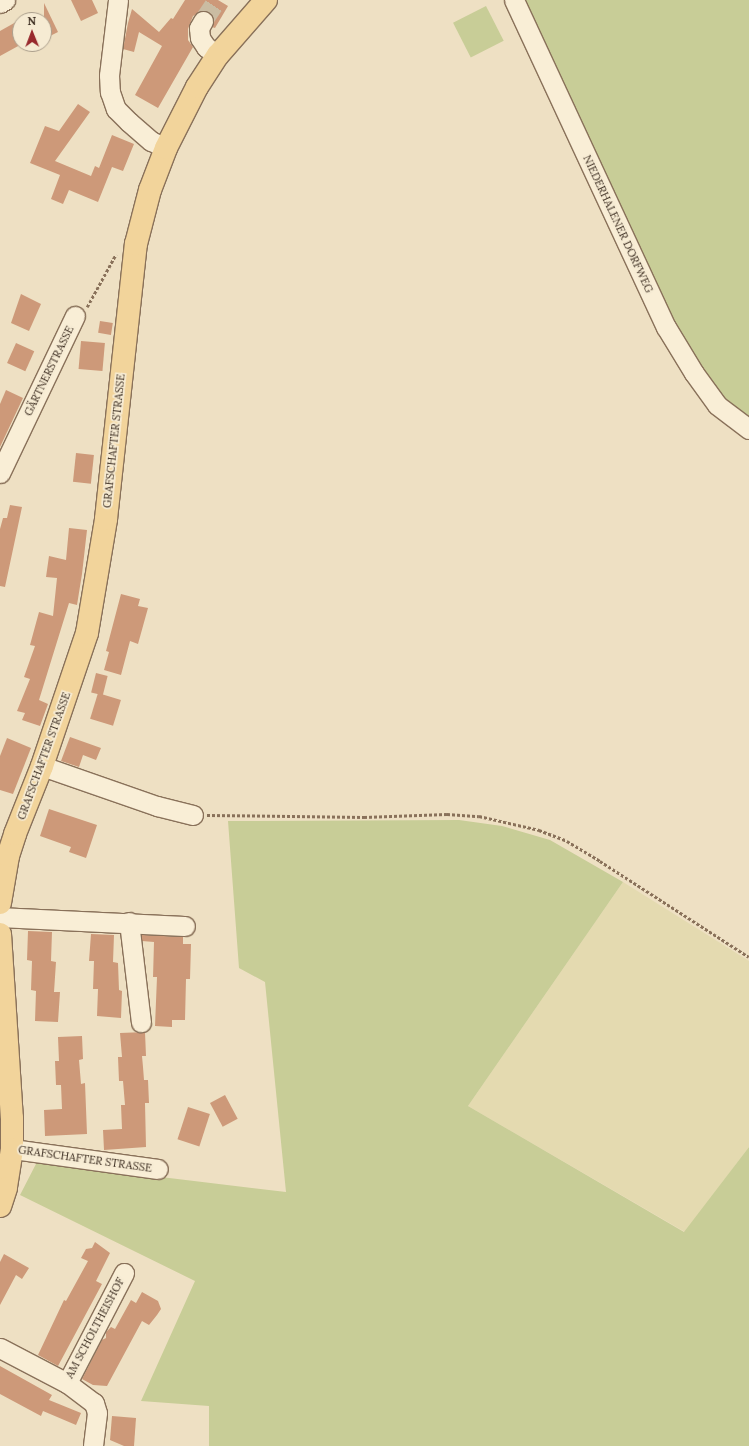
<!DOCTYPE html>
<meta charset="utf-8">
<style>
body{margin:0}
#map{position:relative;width:749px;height:1446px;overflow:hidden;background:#eee0c3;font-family:Lora,serif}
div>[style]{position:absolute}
.farmland>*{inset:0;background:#e4dab0}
.green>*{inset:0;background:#c8cd97;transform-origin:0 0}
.building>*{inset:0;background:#cd9979;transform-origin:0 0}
.minor-tunnel>*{height:19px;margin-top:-9.5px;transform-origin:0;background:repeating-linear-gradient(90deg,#cabca2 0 19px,transparent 0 29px)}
.path>*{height:2.5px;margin-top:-1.25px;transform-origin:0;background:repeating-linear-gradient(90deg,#89715a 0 3px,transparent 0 5px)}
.roads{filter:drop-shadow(1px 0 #89715a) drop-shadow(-1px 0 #89715a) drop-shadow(0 1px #89715a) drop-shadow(0 -1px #89715a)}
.minor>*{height:19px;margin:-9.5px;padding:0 9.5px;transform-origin:9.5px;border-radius:9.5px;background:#f9eed6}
.major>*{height:22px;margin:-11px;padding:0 11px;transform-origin:11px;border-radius:11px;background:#f2d49b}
span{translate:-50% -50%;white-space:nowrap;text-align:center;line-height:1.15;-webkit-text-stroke:3.5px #f6ebd3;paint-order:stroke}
.street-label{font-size:11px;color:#392a1e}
.north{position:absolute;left:12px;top:12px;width:40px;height:40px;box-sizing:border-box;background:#f6ebd3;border:1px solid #aa9e8b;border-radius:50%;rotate:359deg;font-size:11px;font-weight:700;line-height:16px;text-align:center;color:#392a1e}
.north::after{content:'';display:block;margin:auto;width:14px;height:18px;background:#98292d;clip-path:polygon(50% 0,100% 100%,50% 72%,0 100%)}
</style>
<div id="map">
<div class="farmland">
<i style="clip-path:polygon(623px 882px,749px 961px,749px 1147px,685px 1232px,468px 1106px)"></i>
</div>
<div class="green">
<i style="clip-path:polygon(521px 0,749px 0,749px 423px,720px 398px,674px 326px)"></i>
<i style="left:486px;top:6px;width:39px;height:37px;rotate:63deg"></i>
<i style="clip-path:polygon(459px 820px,502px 826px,550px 840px,623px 882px,468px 1106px,684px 1232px,749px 1147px,749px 1446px,209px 1446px,209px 1406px,141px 1401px,195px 1281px,20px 1195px,37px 1162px,286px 1192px,265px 982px,239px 968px,228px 821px)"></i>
</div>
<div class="building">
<i style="clip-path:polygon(71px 0,92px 0,98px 13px,81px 21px)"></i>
<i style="clip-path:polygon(185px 0,218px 0,228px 6px,215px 28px,212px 27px,213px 16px,209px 12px,203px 10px,193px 16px,188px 29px,188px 40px,193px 47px,158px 108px,135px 95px,162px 46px,139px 32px,134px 52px,123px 49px,128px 23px,132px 9px,159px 32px,171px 18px,173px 19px)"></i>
<i style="clip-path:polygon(44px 3px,58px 32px,44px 39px)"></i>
<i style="clip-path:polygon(16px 22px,20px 29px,20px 45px,0 56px,0 31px)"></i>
<i style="clip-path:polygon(78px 104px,90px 112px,55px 161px,91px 176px,95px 166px,99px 168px,112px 135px,134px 144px,123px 171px,112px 167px,98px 202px,69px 190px,63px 204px,51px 199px,60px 175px,30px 163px,45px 126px,59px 131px)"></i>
<i style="clip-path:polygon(21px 294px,41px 304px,29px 331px,11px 323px)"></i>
<i style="left:100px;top:321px;width:13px;height:12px;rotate:9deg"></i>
<i style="left:81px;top:341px;width:24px;height:28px;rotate:5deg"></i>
<i style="left:16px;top:343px;width:20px;height:22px;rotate:24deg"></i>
<i style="clip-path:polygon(6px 390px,23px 398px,0 447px,0 404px)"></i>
<i style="left:76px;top:453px;width:18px;height:29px;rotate:6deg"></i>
<i style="clip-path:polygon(10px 505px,22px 507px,5px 587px,0 586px,0 529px,3px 518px,7px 518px)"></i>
<i style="clip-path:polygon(69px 528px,87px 530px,82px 574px,77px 605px,69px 603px,39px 700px,48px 704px,40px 726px,22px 720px,25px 713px,17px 711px,30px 679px,24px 677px,35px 646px,30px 645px,39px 612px,53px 616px,57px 578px,46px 577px,49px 556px,66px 560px)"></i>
<i style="clip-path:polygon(121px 594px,140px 599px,138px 606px,148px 608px,138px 644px,130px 641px,121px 675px,104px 670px,109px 652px,106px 651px)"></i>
<i style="left:96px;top:673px;width:12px;height:20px;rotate:14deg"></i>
<i style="left:98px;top:693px;width:24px;height:27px;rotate:17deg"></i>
<i style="clip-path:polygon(70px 737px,101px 748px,96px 760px,83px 755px,79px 767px,61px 761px)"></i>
<i style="clip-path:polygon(7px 738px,31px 748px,13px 794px,0 790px,0 756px)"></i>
<i style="clip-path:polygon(49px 809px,97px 825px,86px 858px,69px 852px,71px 847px,40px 836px)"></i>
<i style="clip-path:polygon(28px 931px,52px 932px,51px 961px,56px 962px,54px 992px,60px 992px,58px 1022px,35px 1021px,36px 991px,31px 990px,32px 961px,27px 960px)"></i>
<i style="clip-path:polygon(91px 934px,114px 935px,113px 962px,118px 963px,119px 990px,122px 991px,121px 1018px,97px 1016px,98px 989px,93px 989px,94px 961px,89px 961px)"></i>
<i style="clip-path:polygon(142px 935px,183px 937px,183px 944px,191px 944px,190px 979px,186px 979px,185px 1020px,172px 1020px,172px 1027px,155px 1026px,157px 977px,153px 977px,154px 942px,142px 941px)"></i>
<i style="clip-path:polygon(145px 1032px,146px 1056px,142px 1056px,143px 1067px,144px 1080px,148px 1080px,149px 1103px,145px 1103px,146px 1147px,104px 1150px,103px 1130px,122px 1129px,121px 1105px,125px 1105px,123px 1081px,119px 1081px,118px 1057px,122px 1057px,120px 1033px)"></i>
<i style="clip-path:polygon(82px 1036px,83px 1059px,79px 1060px,81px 1084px,85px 1083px,87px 1134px,45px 1136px,44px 1110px,62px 1109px,61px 1085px,56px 1085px,55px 1061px,59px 1061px,58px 1037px)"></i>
<i style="left:225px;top:1095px;width:27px;height:17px;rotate:62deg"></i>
<i style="left:188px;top:1107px;width:23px;height:34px;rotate:18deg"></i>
<i style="clip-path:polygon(95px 1242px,110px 1253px,96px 1281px,102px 1284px,58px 1366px,38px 1355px,64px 1300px,66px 1301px,88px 1261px,81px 1258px,86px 1249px,92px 1248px)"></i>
<i style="clip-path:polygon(4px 1254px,29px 1268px,22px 1279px,16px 1275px,0 1305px,0 1262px)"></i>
<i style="clip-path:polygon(142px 1292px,158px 1301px,161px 1309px,157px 1315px,149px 1325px,142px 1321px,107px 1386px,93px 1385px,82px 1379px,102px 1340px,106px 1338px,106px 1332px,111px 1327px,115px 1329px,131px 1300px,136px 1303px)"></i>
<i style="clip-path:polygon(0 1366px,52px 1395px,49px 1400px,81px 1413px,76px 1425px,43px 1411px,41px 1416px,0 1394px)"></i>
<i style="clip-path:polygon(112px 1416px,136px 1418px,134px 1446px,124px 1446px,110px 1440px)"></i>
</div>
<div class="minor-tunnel">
<i style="left:203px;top:21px;width:25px;rotate:-56deg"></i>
</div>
<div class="path">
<i style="left:87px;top:307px;width:60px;rotate:-61.3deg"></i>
<i style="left:207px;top:815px;width:157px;rotate:0.7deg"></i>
<i style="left:364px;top:817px;width:83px;rotate:-2.1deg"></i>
<i style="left:447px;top:814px;width:32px;rotate:4deg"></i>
<i style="left:479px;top:816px;width:62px;rotate:13.1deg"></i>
<i style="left:539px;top:830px;width:30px;rotate:21deg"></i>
<i style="left:567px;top:841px;width:39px;rotate:31deg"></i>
<i style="left:600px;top:861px;width:177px;rotate:32.8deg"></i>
</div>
<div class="roads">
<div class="minor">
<i style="left:118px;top:0;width:76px;rotate:96.8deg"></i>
<i style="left:109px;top:75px;width:17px;rotate:87deg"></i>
<i style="left:110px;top:92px;width:18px;rotate:71deg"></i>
<i style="left:116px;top:109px;width:18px;rotate:45deg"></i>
<i style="left:129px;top:122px;width:29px;rotate:41deg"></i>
<i style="left:151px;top:141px;width:17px;rotate:25deg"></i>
<i style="left:514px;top:0;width:361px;rotate:65.1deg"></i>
<i style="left:666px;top:327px;width:54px;rotate:58.7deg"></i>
<i style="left:694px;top:373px;width:39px;rotate:54deg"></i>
<i style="left:717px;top:405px;width:40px;rotate:37deg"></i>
<i style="left:0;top:3px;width:6px;rotate:-31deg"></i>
<i style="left:203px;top:21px;width:8px;rotate:120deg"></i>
<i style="left:199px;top:28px;width:10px;rotate:84deg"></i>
<i style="left:200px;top:38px;width:11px;rotate:56deg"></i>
<i style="left:206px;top:47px;width:14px;rotate:34deg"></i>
<i style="left:0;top:473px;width:174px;rotate:-64.5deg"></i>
<i style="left:42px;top:766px;width:122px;rotate:19.2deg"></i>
<i style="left:157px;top:806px;width:37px;rotate:14deg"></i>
<i style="left:0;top:917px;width:185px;rotate:2.8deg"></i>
<i style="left:129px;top:922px;width:101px;rotate:83.2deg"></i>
<i style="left:12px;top:1149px;width:147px;rotate:7.8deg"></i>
<i style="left:0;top:1348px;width:76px;rotate:27.6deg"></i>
<i style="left:67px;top:1383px;width:34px;rotate:37deg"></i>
<i style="left:94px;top:1403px;width:10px;rotate:73deg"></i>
<i style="left:97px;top:1413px;width:33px;rotate:97deg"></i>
<i style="left:67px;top:1383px;width:124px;rotate:-62.6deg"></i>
</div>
<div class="major">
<i style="left:0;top:903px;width:48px;rotate:-80.3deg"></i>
<i style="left:8px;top:856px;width:23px;rotate:-72deg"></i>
<i style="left:15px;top:834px;width:73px;rotate:-68.3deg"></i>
<i style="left:42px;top:766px;width:140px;rotate:-71.3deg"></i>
<i style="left:87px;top:633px;width:116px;rotate:-80.5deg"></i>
<i style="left:106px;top:519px;width:277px;rotate:-83.8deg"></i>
<i style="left:136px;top:244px;width:56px;rotate:-75.5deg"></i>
<i style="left:150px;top:190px;width:45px;rotate:-69.1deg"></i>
<i style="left:166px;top:148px;width:68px;rotate:-63.1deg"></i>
<i style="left:197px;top:87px;width:38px;rotate:-57deg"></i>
<i style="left:218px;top:55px;width:73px;rotate:-48.9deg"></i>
<i style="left:0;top:934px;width:184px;rotate:86.3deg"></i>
<i style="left:12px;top:1118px;width:31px;rotate:90deg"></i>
<i style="left:12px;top:1149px;width:39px;rotate:99deg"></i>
<i style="left:6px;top:1188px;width:19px;rotate:108deg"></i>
</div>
</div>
<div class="street-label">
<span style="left:618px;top:224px;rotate:65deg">NIEDERHALENER DORFWEG</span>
<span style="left:49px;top:371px;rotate:-64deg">GÄRTNERSTRASSE</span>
<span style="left:114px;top:441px;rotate:-84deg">GRAFSCHAFTER STRASSE</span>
<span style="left:44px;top:756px;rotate:-70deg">GRAFSCHAFTER STRASSE</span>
<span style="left:85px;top:1159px;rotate:8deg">GRAFSCHAFTER STRASSE</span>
<span style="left:95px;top:1328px;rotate:-62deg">AM SCHOLTHEISHOF</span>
</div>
<div class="north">N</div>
</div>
